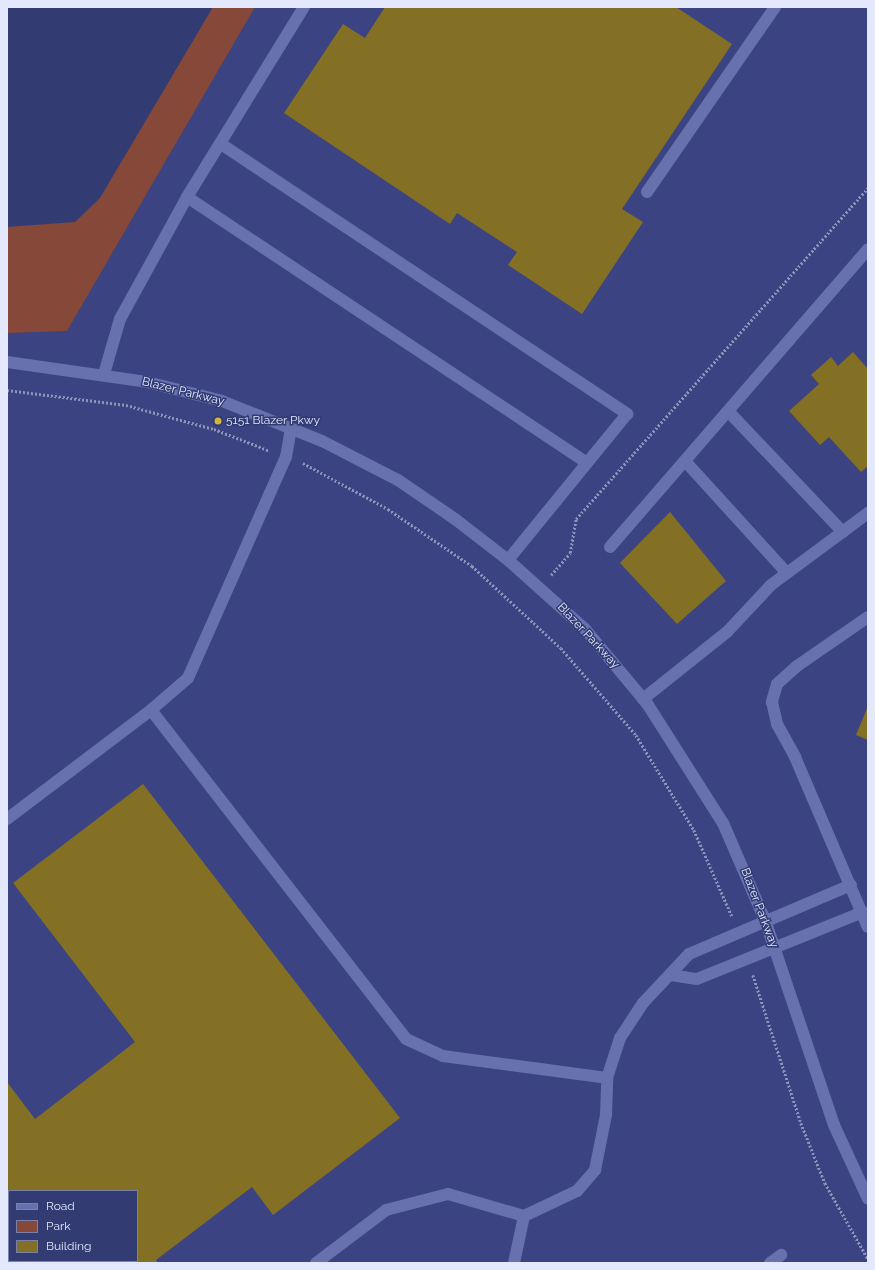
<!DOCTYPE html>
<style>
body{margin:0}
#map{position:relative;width:875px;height:1270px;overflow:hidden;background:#333b73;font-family:Raleway,sans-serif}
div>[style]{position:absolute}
.built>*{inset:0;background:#3b4382}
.green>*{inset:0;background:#864939}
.building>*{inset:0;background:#837025}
.path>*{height:2.5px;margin-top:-1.25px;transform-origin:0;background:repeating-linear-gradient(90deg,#8d93b9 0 2px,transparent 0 4px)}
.minor>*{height:12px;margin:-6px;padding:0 6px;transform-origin:6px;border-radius:6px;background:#6671ae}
.dots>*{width:11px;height:11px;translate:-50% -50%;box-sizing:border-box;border:2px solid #333b73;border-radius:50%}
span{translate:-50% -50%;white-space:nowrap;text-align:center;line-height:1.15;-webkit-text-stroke:3px #333b73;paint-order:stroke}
.street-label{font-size:12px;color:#e3e8fd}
.poi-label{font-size:12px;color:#e3e8fd}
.left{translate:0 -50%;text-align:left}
.frame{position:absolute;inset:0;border:8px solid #e3e8fd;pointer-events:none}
.legend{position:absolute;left:8px;top:1190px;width:130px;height:72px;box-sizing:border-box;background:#333b73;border:1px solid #7980aa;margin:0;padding:5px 7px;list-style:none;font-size:12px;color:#e3e8fd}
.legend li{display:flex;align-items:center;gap:8px;height:20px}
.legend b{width:20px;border:1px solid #7980aa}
</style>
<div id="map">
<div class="built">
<i style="clip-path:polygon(evenodd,255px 7px,868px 7px,868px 1263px,7px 1263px,7px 333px,67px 331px,255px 7px,9px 1191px,137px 1191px,137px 1261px,9px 1261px,9px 1191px)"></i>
</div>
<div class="green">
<i style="clip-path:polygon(213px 7px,255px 7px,67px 331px,7px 333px,7px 227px,75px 222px,100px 198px)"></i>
</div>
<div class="building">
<i style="clip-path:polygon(385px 7px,676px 7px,732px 44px,622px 209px,643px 222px,582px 314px,508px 265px,517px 252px,457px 213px,450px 224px,284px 113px,343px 24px,365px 38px)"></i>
<i style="clip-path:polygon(853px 352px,868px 369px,868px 466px,861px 472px,829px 437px,820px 445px,789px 411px,819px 384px,811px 375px,831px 357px,838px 366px)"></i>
<i style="clip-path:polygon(670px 512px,726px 581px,677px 624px,620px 563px)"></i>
<i style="clip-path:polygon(868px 706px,868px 740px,856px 735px)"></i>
<i style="clip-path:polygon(evenodd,143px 784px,400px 1118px,273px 1215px,252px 1187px,156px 1260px,158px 1263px,7px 1263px,7px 1082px,35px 1119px,135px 1042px,13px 883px,143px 784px,9px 1191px,137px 1191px,137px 1261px,9px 1261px,9px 1191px)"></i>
</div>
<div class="path">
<i style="left:7px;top:390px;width:120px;rotate:7.2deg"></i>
<i style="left:126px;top:405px;width:91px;rotate:15.3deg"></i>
<i style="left:214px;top:429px;width:60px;rotate:21.4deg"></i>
<i style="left:303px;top:463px;width:97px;rotate:28.4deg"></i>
<i style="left:388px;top:509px;width:102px;rotate:34.2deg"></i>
<i style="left:472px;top:566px;width:121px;rotate:42.7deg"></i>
<i style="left:561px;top:648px;width:115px;rotate:49.2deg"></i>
<i style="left:636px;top:735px;width:111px;rotate:58.6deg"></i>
<i style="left:694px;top:830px;width:94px;rotate:66.2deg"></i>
<i style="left:551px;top:575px;width:29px;rotate:-49deg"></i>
<i style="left:570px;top:553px;width:35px;rotate:-80deg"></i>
<i style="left:576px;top:519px;width:441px;rotate:-48.6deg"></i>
<i style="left:753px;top:975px;width:156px;rotate:72deg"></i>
<i style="left:801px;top:1123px;width:65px;rotate:68.2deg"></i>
<i style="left:825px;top:1183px;width:87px;rotate:60.5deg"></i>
</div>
<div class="minor">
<i style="left:221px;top:144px;width:488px;rotate:33.6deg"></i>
<i style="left:627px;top:414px;width:188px;rotate:129.2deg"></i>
<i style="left:647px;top:192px;width:225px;rotate:-55.3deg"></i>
<i style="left:187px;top:197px;width:480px;rotate:33.6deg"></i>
<i style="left:7px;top:362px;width:141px;rotate:8.1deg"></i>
<i style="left:147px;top:382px;width:77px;rotate:14.2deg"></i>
<i style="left:222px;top:401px;width:108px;rotate:21.8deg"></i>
<i style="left:322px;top:441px;width:85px;rotate:27.2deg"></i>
<i style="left:398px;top:480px;width:69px;rotate:34.4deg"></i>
<i style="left:455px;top:519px;width:67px;rotate:37.7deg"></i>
<i style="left:508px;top:560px;width:103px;rotate:41.9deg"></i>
<i style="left:585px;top:629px;width:99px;rotate:50.3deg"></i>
<i style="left:648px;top:705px;width:140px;rotate:57.6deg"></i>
<i style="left:723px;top:823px;width:106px;rotate:66.6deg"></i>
<i style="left:765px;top:920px;width:216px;rotate:71.4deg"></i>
<i style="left:834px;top:1125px;width:81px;rotate:65.3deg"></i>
<i style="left:104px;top:374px;width:57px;rotate:-73.8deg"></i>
<i style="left:120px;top:319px;width:139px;rotate:-61.2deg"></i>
<i style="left:187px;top:197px;width:223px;rotate:-58.4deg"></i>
<i style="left:728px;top:411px;width:167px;rotate:46.5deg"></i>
<i style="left:685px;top:461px;width:151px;rotate:47.7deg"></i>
<i style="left:610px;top:547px;width:394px;rotate:-49.1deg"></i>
<i style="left:868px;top:617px;width:86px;rotate:145.4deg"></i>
<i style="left:797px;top:666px;width:27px;rotate:138deg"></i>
<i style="left:777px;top:684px;width:19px;rotate:106deg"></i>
<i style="left:772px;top:702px;width:23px;rotate:77deg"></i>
<i style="left:777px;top:724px;width:38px;rotate:61deg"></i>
<i style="left:795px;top:757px;width:185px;rotate:66.8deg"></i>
<i style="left:643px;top:699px;width:107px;rotate:-38.6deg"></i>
<i style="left:727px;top:632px;width:64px;rotate:-46.9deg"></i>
<i style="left:771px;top:585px;width:121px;rotate:-36.6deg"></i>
<i style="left:151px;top:710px;width:416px;rotate:52.2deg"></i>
<i style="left:406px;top:1039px;width:41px;rotate:24.7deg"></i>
<i style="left:443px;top:1056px;width:165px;rotate:7.6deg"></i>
<i style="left:7px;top:819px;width:181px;rotate:-37.1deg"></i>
<i style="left:151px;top:710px;width:49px;rotate:-40.9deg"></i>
<i style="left:188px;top:678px;width:242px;rotate:-66.1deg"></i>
<i style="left:286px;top:457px;width:28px;rotate:-80deg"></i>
<i style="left:671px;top:975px;width:26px;rotate:9deg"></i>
<i style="left:697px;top:979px;width:179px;rotate:-22deg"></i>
<i style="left:316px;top:1263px;width:88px;rotate:-37.1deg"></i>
<i style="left:386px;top:1210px;width:64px;rotate:-14.5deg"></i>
<i style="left:448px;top:1194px;width:79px;rotate:16.1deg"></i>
<i style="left:514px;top:1263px;width:48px;rotate:-78deg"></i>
<i style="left:524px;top:1216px;width:59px;rotate:-25.3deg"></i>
<i style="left:577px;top:1191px;width:28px;rotate:-49deg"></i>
<i style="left:595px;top:1170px;width:56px;rotate:-78.7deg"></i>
<i style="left:606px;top:1115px;width:37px;rotate:-88deg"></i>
<i style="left:607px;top:1078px;width:42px;rotate:-72deg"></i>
<i style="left:620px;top:1038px;width:42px;rotate:-56.7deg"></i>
<i style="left:643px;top:1003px;width:67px;rotate:-46.8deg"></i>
<i style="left:689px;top:954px;width:176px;rotate:-23.1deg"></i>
<i style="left:770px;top:1263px;width:14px;rotate:-36deg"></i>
</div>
<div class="dots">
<i style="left:218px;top:421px;background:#d4b535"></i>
</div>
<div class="street-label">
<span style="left:183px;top:392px;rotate:14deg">Blazer Parkway</span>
<span style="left:588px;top:636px;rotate:47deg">Blazer Parkway</span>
<span style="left:759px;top:908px;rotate:69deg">Blazer Parkway</span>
</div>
<div class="poi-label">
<span class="left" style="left:226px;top:421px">5151 Blazer Pkwy</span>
</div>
<div class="frame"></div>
<ul class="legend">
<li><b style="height:5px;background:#6671ae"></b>Road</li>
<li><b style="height:11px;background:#864939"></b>Park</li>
<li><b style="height:11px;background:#837025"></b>Building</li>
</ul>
</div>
